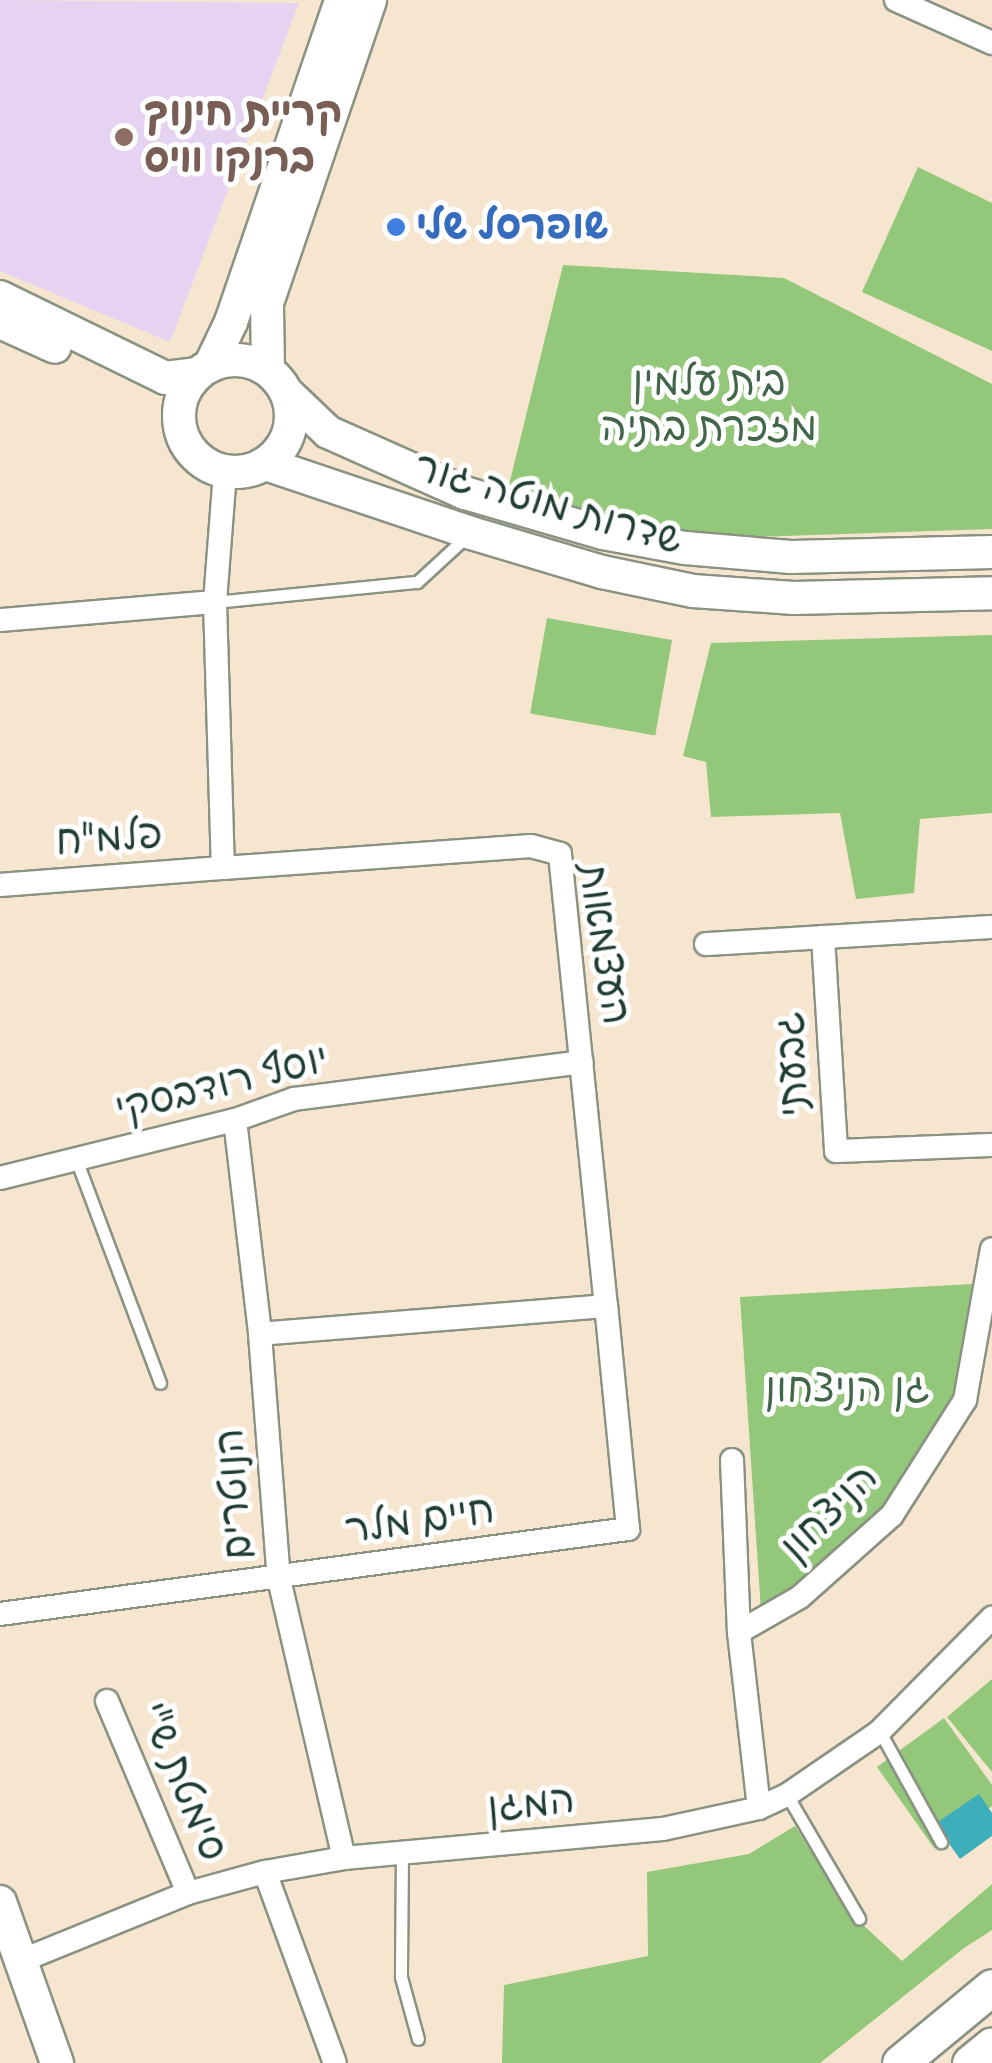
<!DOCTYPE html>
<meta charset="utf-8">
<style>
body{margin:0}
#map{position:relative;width:992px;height:2063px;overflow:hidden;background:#f6e6d0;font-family:Mynerve,"Playpen Sans Hebrew",sans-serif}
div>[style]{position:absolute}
.built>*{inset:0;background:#e5d3f1}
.green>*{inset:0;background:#93c779;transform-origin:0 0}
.water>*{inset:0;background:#3eaeba}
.roads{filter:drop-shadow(2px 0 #8a9282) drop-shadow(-2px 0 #8a9282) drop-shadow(0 2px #8a9282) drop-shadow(0 -2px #8a9282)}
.lane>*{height:11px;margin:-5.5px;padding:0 5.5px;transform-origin:5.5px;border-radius:5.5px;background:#fff}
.street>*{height:22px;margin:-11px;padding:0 11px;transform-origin:11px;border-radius:11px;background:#fff}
.secondary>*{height:32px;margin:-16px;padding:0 16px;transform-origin:16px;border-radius:16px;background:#fff}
.secondary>.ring{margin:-16px;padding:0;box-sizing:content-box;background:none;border:32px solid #fff;border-radius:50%}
.primary>*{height:35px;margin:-17.5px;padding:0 17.5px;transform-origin:17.5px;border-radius:17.5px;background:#fff}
.dots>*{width:28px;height:28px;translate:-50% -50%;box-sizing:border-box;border:5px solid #fff;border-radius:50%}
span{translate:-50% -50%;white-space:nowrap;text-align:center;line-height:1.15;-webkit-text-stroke:10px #fff;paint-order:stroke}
.education-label{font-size:40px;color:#785e54;font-weight:700}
.left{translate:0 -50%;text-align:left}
.shop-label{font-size:40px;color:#366cbe;font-weight:700}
.park-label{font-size:40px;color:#426649}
.street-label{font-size:40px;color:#1f3d34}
</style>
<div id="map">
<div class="built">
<i style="clip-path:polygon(0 0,299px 3px,170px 342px,0 271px)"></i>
</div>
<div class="green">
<i style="clip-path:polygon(918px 167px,992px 203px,992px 351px,862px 292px)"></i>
<i style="clip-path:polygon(563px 265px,784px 278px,992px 384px,992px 529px,693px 539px,508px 489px)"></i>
<i style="left:547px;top:618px;width:127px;height:97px;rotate:10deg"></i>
<i style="clip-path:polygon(992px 635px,992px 813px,920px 819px,914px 893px,856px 899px,840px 813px,711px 817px,706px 762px,683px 756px,711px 643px)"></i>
<i style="clip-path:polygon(972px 1284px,960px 1394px,888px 1513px,797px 1594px,761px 1611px,740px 1297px)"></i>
<i style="clip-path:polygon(992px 1679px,992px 1772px,947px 1717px)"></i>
<i style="clip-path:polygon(944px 1718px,992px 1785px,992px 1806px,934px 1848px,877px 1767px)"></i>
<i style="clip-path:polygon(795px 1826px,849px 1912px,902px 1961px,992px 1884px,992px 1930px,964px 1948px,820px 2063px,502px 2063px,504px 1985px,648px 1956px,647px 1872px,749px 1854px)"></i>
</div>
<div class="water">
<i style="clip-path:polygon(979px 1794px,992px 1813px,992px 1836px,960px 1859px,935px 1824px)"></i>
</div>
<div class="roads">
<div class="lane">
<i style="left:215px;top:602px;width:203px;rotate:-5.7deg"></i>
<i style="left:417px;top:582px;width:68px;rotate:-42.6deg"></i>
<i style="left:76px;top:1159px;width:239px;rotate:69.4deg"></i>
<i style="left:880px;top:1732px;width:126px;rotate:61deg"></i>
<i style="left:787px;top:1795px;width:143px;rotate:59.7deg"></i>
<i style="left:402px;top:1854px;width:123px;rotate:90.5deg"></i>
<i style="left:401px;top:1977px;width:64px;rotate:74.7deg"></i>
</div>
<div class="street">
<i style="left:896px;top:0;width:105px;rotate:24.1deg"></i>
<i style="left:225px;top:472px;width:130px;rotate:94.4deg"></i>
<i style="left:215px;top:602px;width:266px;rotate:88.3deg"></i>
<i style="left:223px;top:868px;width:309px;rotate:-4.1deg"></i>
<i style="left:531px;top:846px;width:30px;rotate:15deg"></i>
<i style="left:560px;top:854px;width:454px;rotate:84.2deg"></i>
<i style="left:606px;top:1306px;width:347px;rotate:175.4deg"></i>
<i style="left:0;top:620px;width:216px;rotate:-4.8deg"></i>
<i style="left:0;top:885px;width:224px;rotate:-4.4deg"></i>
<i style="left:992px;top:927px;width:169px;rotate:176.6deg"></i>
<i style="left:823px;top:937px;width:214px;rotate:86.5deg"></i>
<i style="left:836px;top:1151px;width:156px;rotate:-2.2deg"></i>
<i style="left:706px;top:944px;width:117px;rotate:-3.4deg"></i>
<i style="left:235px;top:1120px;width:215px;rotate:83.3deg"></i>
<i style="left:260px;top:1334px;width:246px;rotate:85.6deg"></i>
<i style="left:279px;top:1579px;width:286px;rotate:76.9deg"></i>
<i style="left:0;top:1178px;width:242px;rotate:-13.9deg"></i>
<i style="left:235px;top:1120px;width:63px;rotate:-19.6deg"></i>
<i style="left:294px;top:1099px;width:290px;rotate:-7.3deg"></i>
<i style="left:732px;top:1460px;width:172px;rotate:87.7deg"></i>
<i style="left:0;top:1614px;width:634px;rotate:-7.71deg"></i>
<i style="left:628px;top:1529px;width:224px;rotate:-95.6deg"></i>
<i style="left:107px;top:1701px;width:208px;rotate:67.1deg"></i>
<i style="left:759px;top:1808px;width:177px;rotate:-96.5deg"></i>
<i style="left:739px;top:1632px;width:70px;rotate:-29.8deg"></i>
<i style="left:800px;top:1597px;width:123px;rotate:-41.7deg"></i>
<i style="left:892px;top:1515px;width:136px;rotate:-57.6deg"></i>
<i style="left:965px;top:1400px;width:153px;rotate:-79.9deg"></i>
<i style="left:265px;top:1872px;width:203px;rotate:69.9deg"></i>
<i style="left:23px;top:1960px;width:178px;rotate:-22.1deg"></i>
<i style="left:188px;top:1893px;width:80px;rotate:-15.3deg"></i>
<i style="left:265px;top:1872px;width:80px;rotate:-10deg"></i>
<i style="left:344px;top:1858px;width:320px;rotate:-5.2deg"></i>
<i style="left:663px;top:1829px;width:98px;rotate:-12.3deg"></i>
<i style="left:759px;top:1808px;width:31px;rotate:-25deg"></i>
<i style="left:787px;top:1795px;width:112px;rotate:-34.4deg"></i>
<i style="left:879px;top:1732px;width:161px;rotate:-45.3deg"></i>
</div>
<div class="secondary">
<i style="left:0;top:297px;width:184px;rotate:26.1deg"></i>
<i style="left:165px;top:378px;width:33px;rotate:-7deg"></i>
<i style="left:0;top:322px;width:60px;rotate:24.4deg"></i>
<i class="ring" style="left:179px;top:360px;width:80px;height:80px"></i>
<i style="left:210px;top:366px;width:49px;rotate:-64.5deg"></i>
<i style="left:231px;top:322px;width:340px;rotate:-71.1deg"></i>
<i style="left:268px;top:370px;width:67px;rotate:-90.9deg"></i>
<i style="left:267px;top:303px;width:320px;rotate:-71.2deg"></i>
<i style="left:286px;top:392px;width:58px;rotate:43.6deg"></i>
<i style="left:328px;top:432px;width:150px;rotate:24deg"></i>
<i style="left:465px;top:493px;width:144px;rotate:16.2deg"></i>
<i style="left:603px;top:533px;width:83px;rotate:10.4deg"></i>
<i style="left:685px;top:548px;width:106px;rotate:4.9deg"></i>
<i style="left:791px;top:557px;width:201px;rotate:-1.4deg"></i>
<i style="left:266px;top:464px;width:216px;rotate:18.6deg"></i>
<i style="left:471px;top:533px;width:137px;rotate:16.6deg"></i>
<i style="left:602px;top:572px;width:93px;rotate:11.8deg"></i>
<i style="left:693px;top:591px;width:101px;rotate:4deg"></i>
<i style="left:794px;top:598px;width:198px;rotate:-1.4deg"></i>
<i style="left:0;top:1902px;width:171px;rotate:70.5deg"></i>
</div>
<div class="primary">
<i style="left:900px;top:2063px;width:119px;rotate:-39.6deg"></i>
<i style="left:970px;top:2063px;width:28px;rotate:-39deg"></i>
</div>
</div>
<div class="dots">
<i style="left:124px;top:137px;background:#8d6e63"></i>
<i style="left:396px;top:227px;background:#3f7fe0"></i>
</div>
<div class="education-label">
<span class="left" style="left:144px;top:137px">קריית חינוך<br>ברנקו וויס</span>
</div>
<div class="shop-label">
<span class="left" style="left:416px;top:227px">שופרסל שלי</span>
</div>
<div class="park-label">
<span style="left:709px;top:406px">בית עלמין<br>מזכרת בתיה</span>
<span style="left:847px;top:1390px">גן הניצחון</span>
</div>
<div class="street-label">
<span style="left:548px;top:505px;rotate:16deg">שדרות מוטה גור</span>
<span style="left:109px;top:839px;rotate:-4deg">פלמ"ח</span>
<span style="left:603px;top:944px;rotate:81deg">העצמאות</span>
<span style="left:793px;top:1064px;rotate:-93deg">גבעתי</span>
<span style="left:222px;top:1085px;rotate:-14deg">יוסף רודבסקי</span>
<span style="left:235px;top:1494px;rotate:-94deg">הנוטרים</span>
<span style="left:830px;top:1513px;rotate:-45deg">הניצחון</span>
<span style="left:420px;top:1521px;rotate:-8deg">חיים מלר</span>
<span style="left:182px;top:1782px;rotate:67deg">סימטת ש"י</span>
<span style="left:531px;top:1805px;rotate:-6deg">המגן</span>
</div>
</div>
